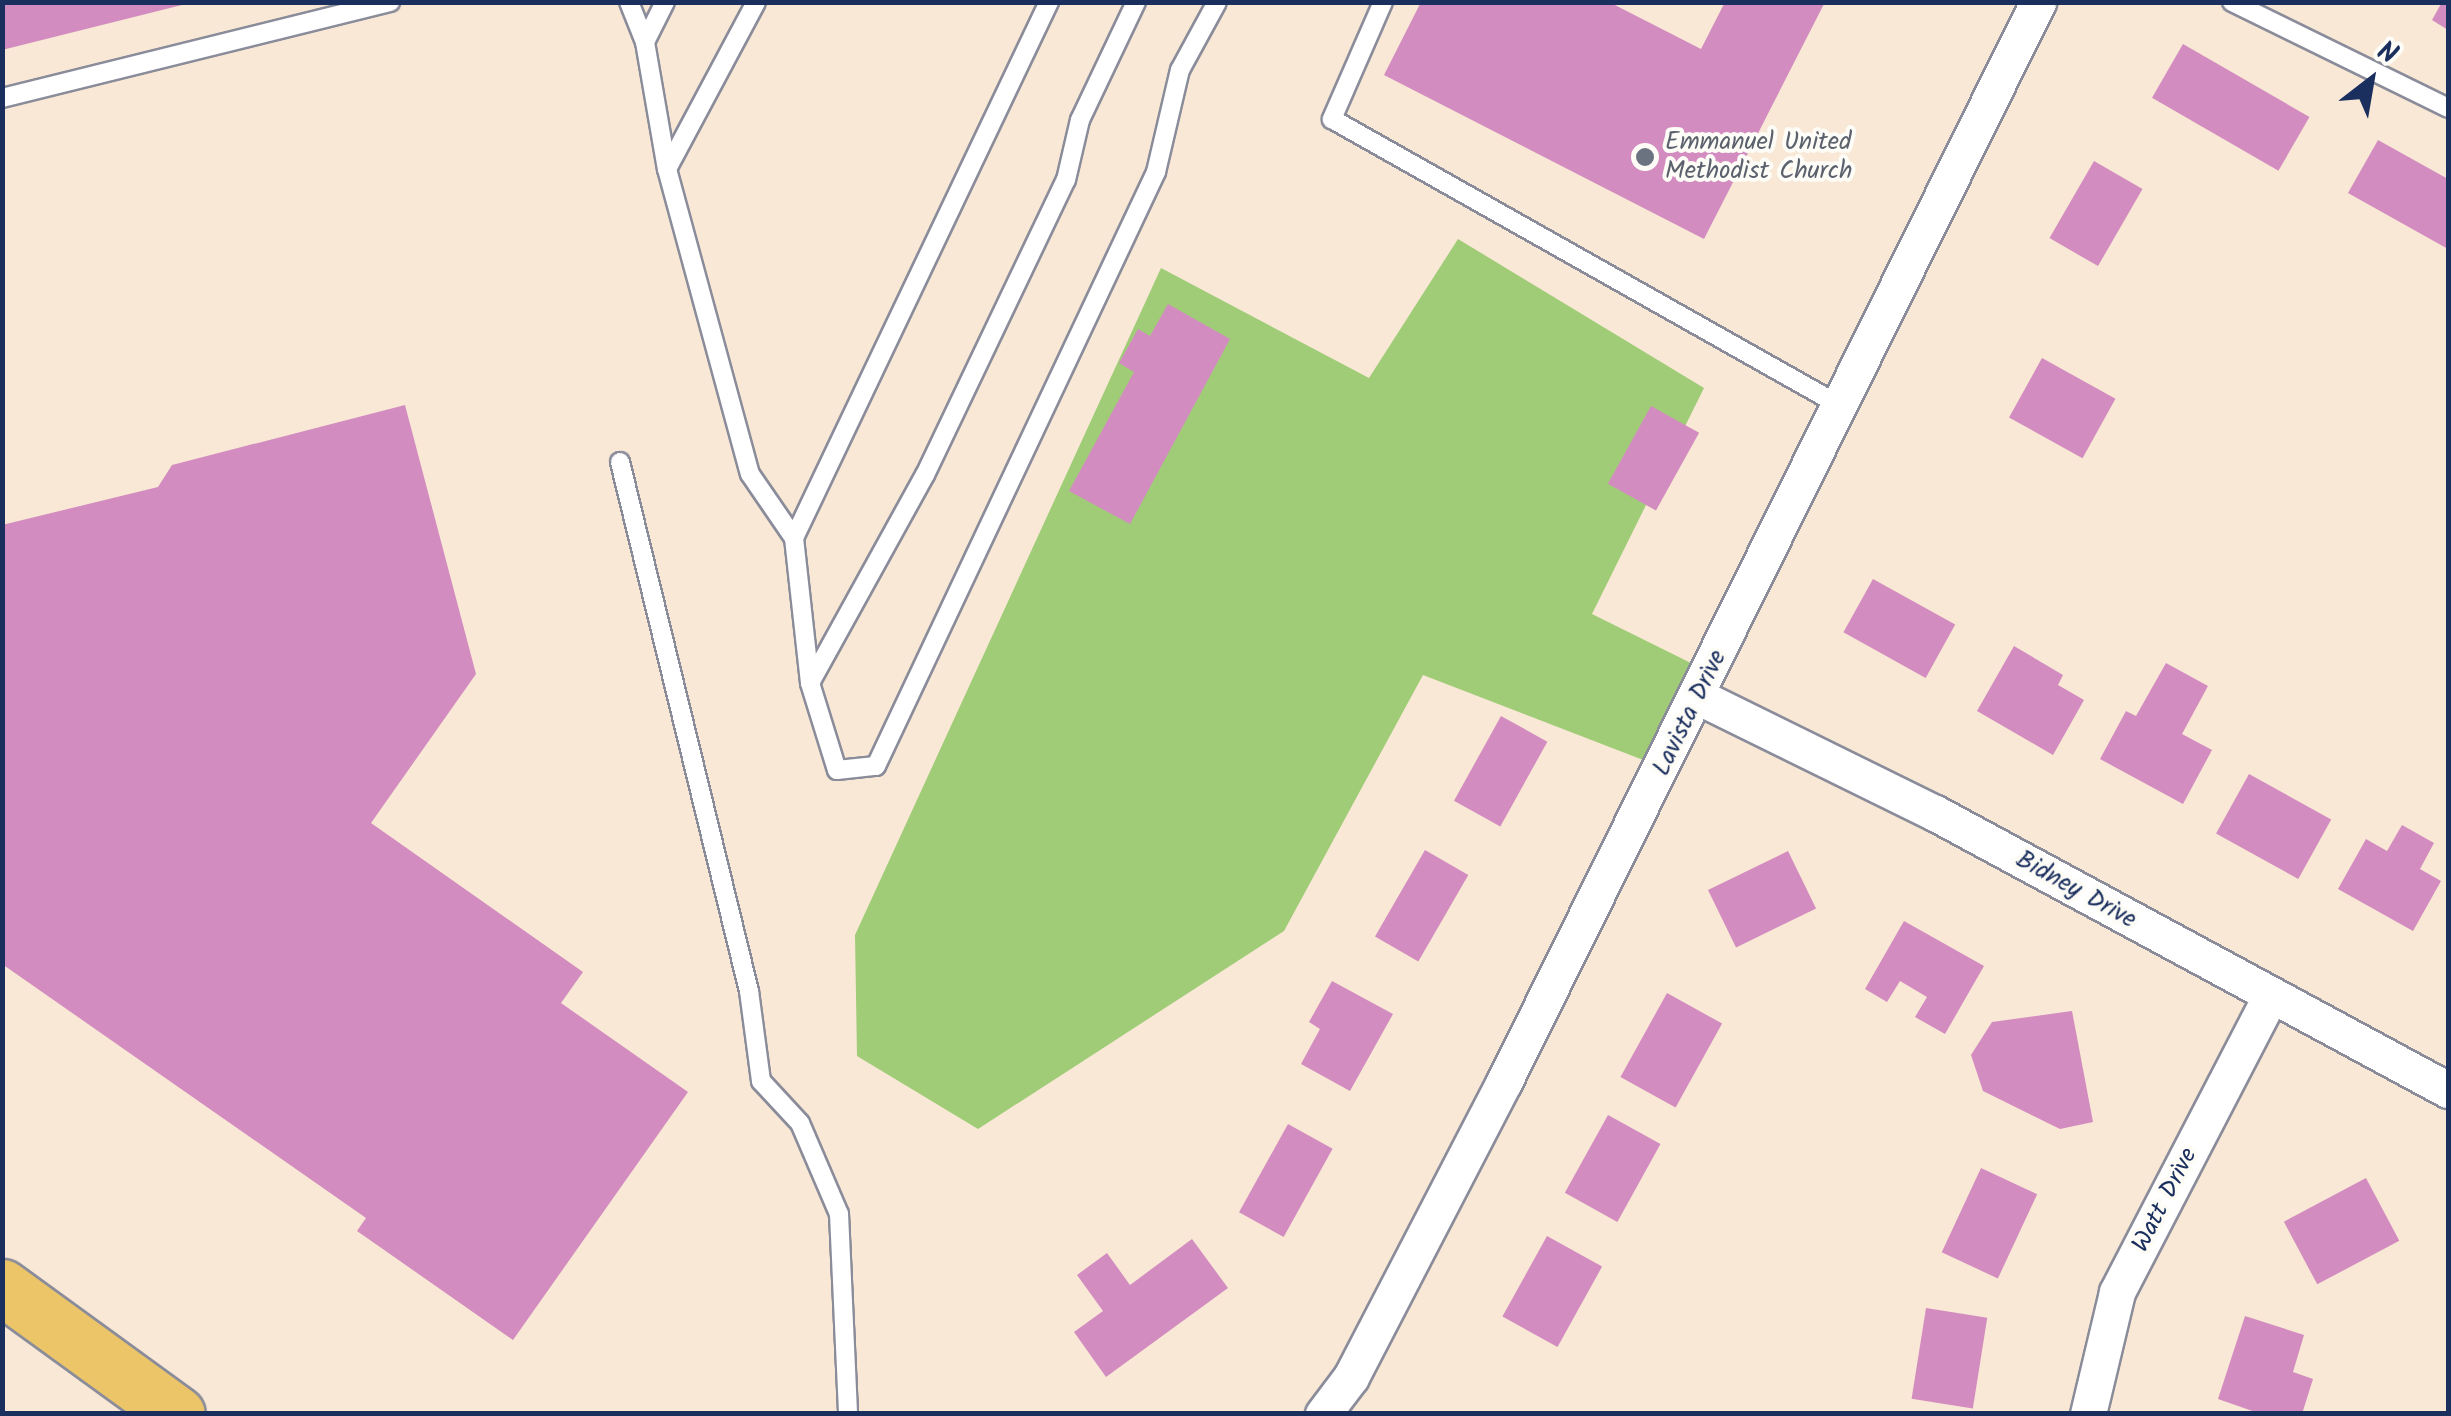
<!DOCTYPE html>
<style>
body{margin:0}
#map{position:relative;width:2451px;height:1416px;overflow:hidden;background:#f8e8d5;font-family:Kalam,sans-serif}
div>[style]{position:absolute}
.green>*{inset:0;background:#a0cc78}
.building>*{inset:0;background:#d38cc0;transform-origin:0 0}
.roads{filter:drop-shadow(2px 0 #8a8c9a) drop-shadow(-2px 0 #8a8c9a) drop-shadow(0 2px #8a8c9a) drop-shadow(0 -2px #8a8c9a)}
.lane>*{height:18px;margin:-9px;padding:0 9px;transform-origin:9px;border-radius:9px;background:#fff}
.street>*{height:35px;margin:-17.5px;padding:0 17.5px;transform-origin:17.5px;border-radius:17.5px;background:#fff}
.highway>*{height:55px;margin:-27.5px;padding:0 27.5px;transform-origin:27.5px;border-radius:27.5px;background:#ecc569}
.dots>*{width:28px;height:28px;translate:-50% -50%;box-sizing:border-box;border:5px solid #fdfcf7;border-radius:50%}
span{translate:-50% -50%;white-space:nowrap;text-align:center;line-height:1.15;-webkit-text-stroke:8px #fdfcf7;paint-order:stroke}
.worship-label{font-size:25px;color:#5b616d}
.left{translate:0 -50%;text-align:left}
.street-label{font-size:25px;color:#1b2f5e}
.frame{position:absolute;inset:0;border:5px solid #1b2f5e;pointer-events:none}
.north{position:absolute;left:2321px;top:30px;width:100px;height:100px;-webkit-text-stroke:8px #fdfcf7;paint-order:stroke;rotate:31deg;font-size:28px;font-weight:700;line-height:40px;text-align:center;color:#1b2f5e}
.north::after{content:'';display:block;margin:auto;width:35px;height:45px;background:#1b2f5e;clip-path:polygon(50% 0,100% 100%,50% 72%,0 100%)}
</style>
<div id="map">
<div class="green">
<i style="clip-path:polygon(1458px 239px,1704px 388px,1592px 614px,1701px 668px,1651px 763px,1423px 675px,1284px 931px,978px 1129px,857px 1056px,855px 935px,1161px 268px,1369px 378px)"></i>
</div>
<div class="building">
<i style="clip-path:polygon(2px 2px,186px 2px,186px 4px,2px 50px)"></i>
<i style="clip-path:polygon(1421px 2px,1609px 2px,1701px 49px,1725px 2px,1825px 2px,1704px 239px,1384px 75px)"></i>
<i style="clip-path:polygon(2442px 2px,2448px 2px,2448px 30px,2432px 20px)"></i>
<i style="left:2183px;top:44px;width:146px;height:62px;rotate:30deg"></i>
<i style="clip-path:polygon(2378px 140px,2448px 179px,2448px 249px,2348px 193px)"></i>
<i style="left:2094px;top:161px;width:56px;height:89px;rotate:30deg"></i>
<i style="clip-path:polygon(1168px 304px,1230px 339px,1130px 524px,1069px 491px,1134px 372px,1119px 363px,1138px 329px,1150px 336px)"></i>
<i style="left:2042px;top:358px;width:84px;height:68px;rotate:29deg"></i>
<i style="clip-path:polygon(405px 405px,476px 674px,371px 823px,583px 972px,561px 1003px,688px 1092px,513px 1340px,357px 1231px,366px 1218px,2px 964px,2px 525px,158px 487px,172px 465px)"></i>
<i style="left:1651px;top:406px;width:55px;height:89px;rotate:29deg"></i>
<i style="left:1873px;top:579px;width:94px;height:61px;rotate:29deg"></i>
<i style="clip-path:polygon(2014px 646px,2063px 675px,2058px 685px,2084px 700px,2053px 755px,1977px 711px)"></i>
<i style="clip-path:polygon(2166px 663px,2208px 686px,2182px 734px,2212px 750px,2183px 804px,2100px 759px,2126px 711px,2136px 716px)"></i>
<i style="left:1501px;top:716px;width:53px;height:97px;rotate:29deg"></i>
<i style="left:2249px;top:774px;width:94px;height:68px;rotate:29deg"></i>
<i style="clip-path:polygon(2402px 825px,2434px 843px,2420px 869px,2441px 881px,2413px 931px,2338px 889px,2366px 839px,2387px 851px)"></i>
<i style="left:1425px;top:850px;width:50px;height:100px;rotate:30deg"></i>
<i style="left:1788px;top:851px;width:64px;height:89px;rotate:64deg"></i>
<i style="clip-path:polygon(1904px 921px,1984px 966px,1945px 1034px,1915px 1017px,1927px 997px,1900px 981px,1887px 1002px,1865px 989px)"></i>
<i style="clip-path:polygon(1332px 981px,1393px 1014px,1350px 1091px,1301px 1064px,1320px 1029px,1309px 1022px)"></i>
<i style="left:1667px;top:993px;width:63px;height:96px;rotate:29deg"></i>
<i style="clip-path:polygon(2072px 1011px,2093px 1122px,2060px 1129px,1983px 1091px,1971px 1055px,1992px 1022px)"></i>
<i style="left:1608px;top:1115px;width:60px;height:89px;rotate:29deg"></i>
<i style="left:1288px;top:1124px;width:51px;height:101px;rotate:29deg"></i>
<i style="left:1981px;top:1168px;width:62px;height:93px;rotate:25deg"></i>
<i style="left:2366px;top:1178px;width:71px;height:93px;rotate:62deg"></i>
<i style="left:1547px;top:1236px;width:63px;height:92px;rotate:29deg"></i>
<i style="clip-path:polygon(1192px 1239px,1228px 1288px,1106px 1377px,1074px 1332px,1103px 1311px,1077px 1275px,1107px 1253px,1130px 1285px)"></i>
<i style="left:1926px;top:1308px;width:62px;height:92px;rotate:9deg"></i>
<i style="clip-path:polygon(2245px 1316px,2304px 1335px,2293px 1372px,2313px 1379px,2302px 1414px,2261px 1414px,2218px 1399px)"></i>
</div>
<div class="roads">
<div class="lane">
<i style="left:629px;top:2px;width:43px;rotate:68.2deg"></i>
<i style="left:645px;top:42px;width:129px;rotate:80.2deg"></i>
<i style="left:667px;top:169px;width:316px;rotate:74.8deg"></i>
<i style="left:750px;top:474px;width:78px;rotate:55.5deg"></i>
<i style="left:794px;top:538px;width:146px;rotate:83.7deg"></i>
<i style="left:810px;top:683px;width:91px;rotate:72.8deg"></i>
<i style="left:837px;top:770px;width:39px;rotate:-6deg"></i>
<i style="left:876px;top:766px;width:657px;rotate:-64.76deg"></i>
<i style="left:1156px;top:172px;width:105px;rotate:-76.8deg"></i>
<i style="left:1180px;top:70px;width:77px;rotate:-61.4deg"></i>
<i style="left:1383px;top:2px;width:128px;rotate:113.6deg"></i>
<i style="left:1332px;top:119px;width:584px;rotate:29.42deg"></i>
<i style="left:2232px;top:2px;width:241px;rotate:26.1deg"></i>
<i style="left:645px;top:42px;width:45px;rotate:-63.4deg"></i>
<i style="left:2px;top:98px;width:400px;rotate:-13.9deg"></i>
<i style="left:667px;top:169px;width:189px;rotate:-61.9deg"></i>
<i style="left:620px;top:462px;width:545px;rotate:76.3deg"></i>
<i style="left:749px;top:991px;width:91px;rotate:82.4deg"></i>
<i style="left:761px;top:1081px;width:57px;rotate:47.1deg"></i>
<i style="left:800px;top:1123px;width:99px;rotate:66.8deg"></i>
<i style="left:839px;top:1214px;width:200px;rotate:87.4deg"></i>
<i style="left:794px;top:538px;width:594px;rotate:-64.56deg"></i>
<i style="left:810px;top:683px;width:238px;rotate:-61.1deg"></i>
<i style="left:925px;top:475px;width:327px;rotate:-64.5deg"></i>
<i style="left:1066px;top:180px;width:62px;rotate:-76.9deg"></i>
<i style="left:1080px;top:120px;width:131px;rotate:-64.6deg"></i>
</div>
<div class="street">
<i style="left:1699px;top:697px;width:263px;rotate:26.2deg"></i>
<i style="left:1935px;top:813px;width:583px;rotate:28.37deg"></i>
<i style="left:1323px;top:1414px;width:46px;rotate:-52.9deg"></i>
<i style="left:1351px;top:1377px;width:332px;rotate:-62.6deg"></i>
<i style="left:1504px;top:1082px;width:1205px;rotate:-63.69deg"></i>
<i style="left:2088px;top:1414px;width:125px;rotate:-76.6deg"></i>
<i style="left:2117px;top:1292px;width:332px;rotate:-62.6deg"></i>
</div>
<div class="highway">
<i style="left:2px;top:1287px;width:216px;rotate:36deg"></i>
</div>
</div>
<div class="dots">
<i style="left:1645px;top:157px;background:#6b7280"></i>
</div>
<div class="worship-label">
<span class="left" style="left:1665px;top:157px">Emmanuel United<br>Methodist Church</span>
</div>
<div class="street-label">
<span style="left:1690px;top:713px;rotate:-64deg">Lavista Drive</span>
<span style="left:2076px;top:890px;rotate:29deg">Bidney Drive</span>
<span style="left:2165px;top:1200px;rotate:-63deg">Watt Drive</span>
</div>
<div class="frame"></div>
<div class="north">N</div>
</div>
